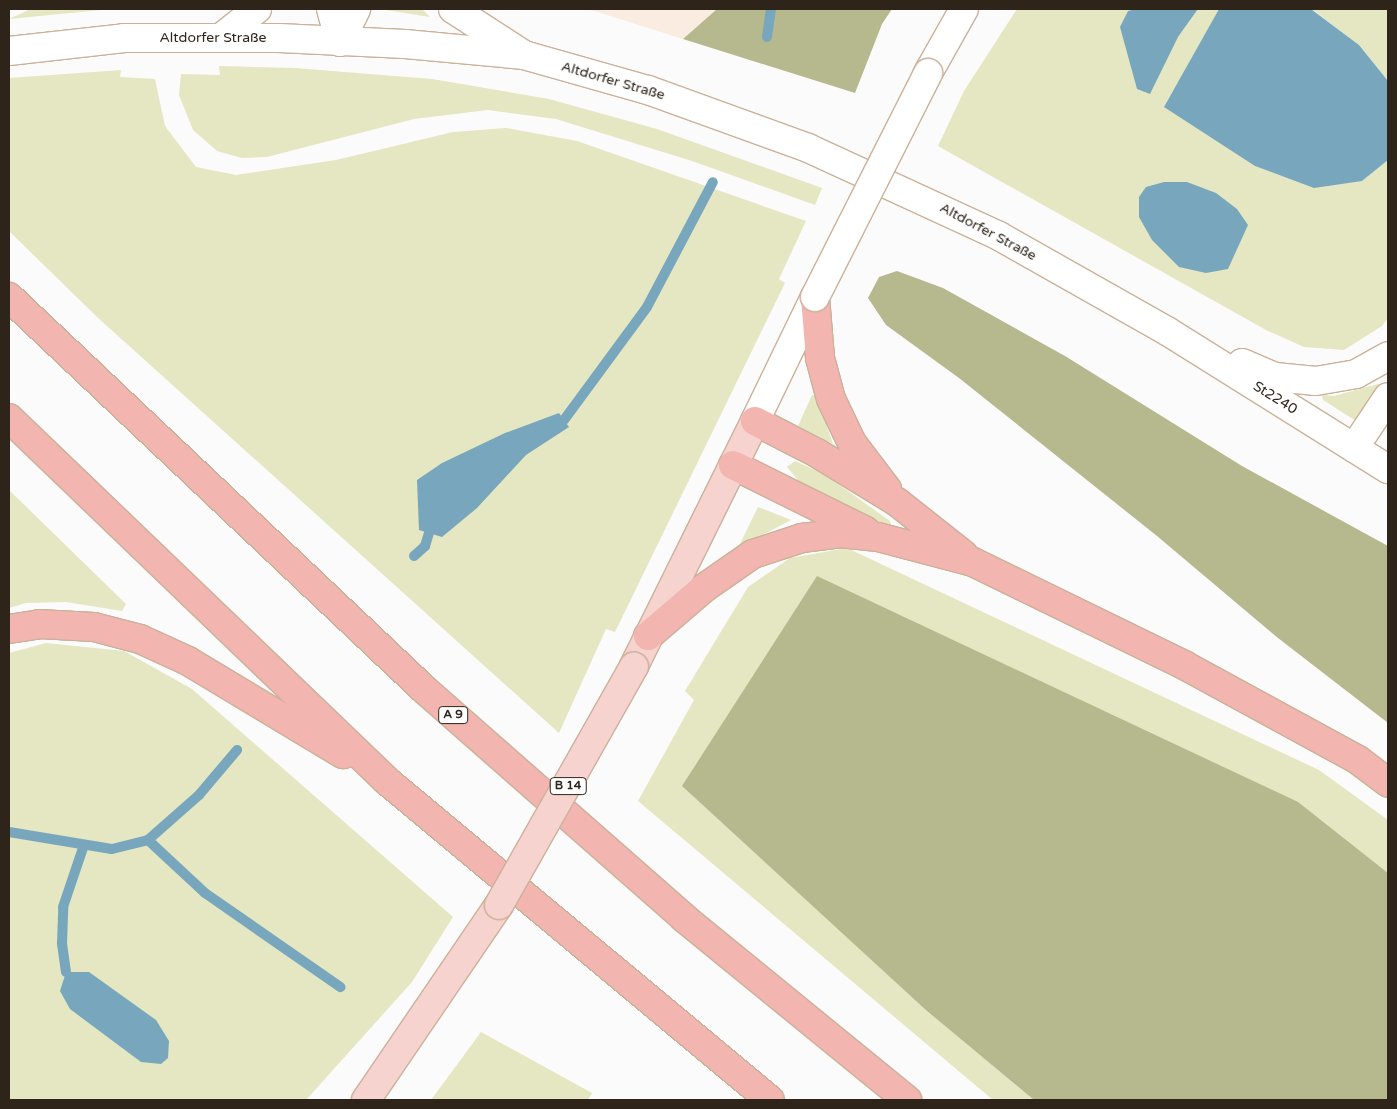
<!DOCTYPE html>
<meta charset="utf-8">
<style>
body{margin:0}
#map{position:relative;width:1397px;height:1109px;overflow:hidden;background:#fbfbfb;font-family:"Varela Round",sans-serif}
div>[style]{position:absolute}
.built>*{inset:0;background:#faece0}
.green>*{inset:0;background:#e4e7c1}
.forest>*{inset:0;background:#b6b98e}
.water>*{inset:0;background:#78a7bd}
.stream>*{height:10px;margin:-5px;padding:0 5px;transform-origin:5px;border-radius:5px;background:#78a7bd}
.roads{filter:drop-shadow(1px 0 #ccb199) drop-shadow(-1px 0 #ccb199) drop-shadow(0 1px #ccb199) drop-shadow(0 -1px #ccb199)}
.secondary>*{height:28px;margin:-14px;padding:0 14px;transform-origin:14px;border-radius:14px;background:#fff}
.primary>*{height:28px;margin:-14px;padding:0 14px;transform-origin:14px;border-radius:14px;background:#f7d3d0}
.highway>*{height:28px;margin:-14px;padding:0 14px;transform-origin:14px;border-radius:14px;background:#f2b5b0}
.bridges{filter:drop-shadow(1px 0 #ccb199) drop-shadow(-1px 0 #ccb199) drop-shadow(0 1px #ccb199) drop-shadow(0 -1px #ccb199)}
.secondary-bridge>*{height:28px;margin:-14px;padding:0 14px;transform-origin:14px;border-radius:14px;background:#fff}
.primary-bridge>*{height:28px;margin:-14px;padding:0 14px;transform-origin:14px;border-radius:14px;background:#f7d3d0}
span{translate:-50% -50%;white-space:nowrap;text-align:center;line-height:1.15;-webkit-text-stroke:4.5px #fff;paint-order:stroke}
.shield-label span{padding:1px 4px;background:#fff;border:1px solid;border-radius:4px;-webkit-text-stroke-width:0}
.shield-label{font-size:12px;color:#2e241a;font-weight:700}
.street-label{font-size:14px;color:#2e241a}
.frame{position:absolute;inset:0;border:10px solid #2e241a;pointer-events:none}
</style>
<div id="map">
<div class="built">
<i style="clip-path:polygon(588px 9px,717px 9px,683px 39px)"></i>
</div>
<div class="green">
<i style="clip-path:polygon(31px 9px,111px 9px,9px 19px)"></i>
<i style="clip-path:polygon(386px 9px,422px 9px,430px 17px,386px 10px)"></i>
<i style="clip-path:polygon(1017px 9px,1135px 9px,1128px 11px,1178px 37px,1198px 9px,1219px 9px,1165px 107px,1362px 181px,1388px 160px,1388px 318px,1382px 326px,1344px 350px,1304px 347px,1266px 330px,938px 146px,964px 91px)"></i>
<i style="clip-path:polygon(1312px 9px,1388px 9px,1388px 81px,1359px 45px)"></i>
<i style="clip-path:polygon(219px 66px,295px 68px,432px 79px,549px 99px,657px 129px,822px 188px,815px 205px,692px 161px,556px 119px,488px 110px,414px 119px,267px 157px,242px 158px,217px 151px,193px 130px,179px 95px,181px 74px,220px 75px)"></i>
<i style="clip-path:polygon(121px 70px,120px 77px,155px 79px,165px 126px,196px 167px,236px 175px,336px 160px,453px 132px,506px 128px,577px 141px,806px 221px,779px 279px,785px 283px,615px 632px,606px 629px,559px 733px,97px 317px,9px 231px,9px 78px)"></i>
<i style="clip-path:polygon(1378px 384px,1383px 387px,1356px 421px,1323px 400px,1322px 395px,1334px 396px)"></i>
<i style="clip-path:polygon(812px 395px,817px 397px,833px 444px,798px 426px)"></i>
<i style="clip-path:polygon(795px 461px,824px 474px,890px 521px,892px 528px,811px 496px,787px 467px)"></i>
<i style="clip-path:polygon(9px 490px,126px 604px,122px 611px,66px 602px,26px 603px,9px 608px)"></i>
<i style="clip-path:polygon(758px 507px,791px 520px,738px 548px)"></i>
<i style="clip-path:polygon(847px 548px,1319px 770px,1388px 820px,1388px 873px,1297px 802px,927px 1011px,1034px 1100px,993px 1100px,638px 801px,694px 700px,685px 691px,748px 587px,790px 558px)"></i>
<i style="clip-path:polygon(46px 643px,124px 651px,192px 689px,453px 917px,412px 982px,306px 1100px,9px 1100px,9px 653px)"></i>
<i style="clip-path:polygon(481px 1032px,592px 1093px,588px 1100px,431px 1100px)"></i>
</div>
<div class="forest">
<i style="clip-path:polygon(717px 9px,892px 9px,882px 24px,855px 93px,683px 39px)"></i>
<i style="clip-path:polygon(897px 271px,943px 288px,1065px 356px,1242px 466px,1388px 546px,1388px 723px,1278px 638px,1157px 536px,959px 378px,886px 325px,868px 298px,879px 277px)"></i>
<i style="clip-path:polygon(817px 576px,1298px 802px,1388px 873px,1388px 1100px,1034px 1100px,927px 1011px,682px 786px)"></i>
</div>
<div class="water">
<i style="clip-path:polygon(1135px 9px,1198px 9px,1178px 37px,1150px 94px,1137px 89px,1120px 27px,1128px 11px)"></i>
<i style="clip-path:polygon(1219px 9px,1311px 9px,1359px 45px,1388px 81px,1388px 160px,1362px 181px,1314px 188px,1255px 166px,1164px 107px)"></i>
<i style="clip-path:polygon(1164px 182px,1187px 182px,1216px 193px,1237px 209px,1248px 225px,1228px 269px,1206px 273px,1179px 267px,1152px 240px,1139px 217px,1139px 197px,1146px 187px)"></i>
<i style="clip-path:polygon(559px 413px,569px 427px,526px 455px,477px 508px,442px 537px,419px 530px,417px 480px,442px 463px,505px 433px)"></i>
<i style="clip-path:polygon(66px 972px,89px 972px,156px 1020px,169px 1041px,168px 1058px,161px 1064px,141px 1062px,70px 1009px,60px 991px)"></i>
</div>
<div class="stream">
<i style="left:767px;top:37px;width:28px;rotate:-82deg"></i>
<i style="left:564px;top:420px;width:140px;rotate:-53.7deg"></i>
<i style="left:647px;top:307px;width:141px;rotate:-62.2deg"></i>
<i style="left:414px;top:556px;width:15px;rotate:-42deg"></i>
<i style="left:425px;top:546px;width:14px;rotate:-73deg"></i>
<i style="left:9px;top:832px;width:104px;rotate:9.4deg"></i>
<i style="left:112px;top:849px;width:37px;rotate:-14deg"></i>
<i style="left:148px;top:840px;width:68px;rotate:-41.4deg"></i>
<i style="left:199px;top:795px;width:59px;rotate:-49.8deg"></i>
<i style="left:148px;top:840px;width:78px;rotate:42.9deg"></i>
<i style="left:205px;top:893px;width:165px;rotate:34.8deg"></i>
<i style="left:66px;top:972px;width:28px;rotate:-98deg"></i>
<i style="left:62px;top:944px;width:37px;rotate:-88deg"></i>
<i style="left:63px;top:907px;width:65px;rotate:-71.3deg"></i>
</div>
<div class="roads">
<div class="secondary">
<i style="left:331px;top:9px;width:34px;rotate:75deg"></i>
<i style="left:453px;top:9px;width:81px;rotate:32.9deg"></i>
<i style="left:222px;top:37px;width:45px;rotate:-38.7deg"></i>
<i style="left:340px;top:42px;width:37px;rotate:-64deg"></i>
<i style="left:9px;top:51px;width:116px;rotate:-6.4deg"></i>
<i style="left:124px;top:38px;width:155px"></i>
<i style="left:279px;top:38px;width:126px;rotate:2.7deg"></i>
<i style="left:405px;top:44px;width:120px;rotate:5.3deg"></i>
<i style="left:524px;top:55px;width:129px;rotate:15.8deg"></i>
<i style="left:648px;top:90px;width:170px;rotate:19.9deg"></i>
<i style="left:808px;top:148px;width:210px;rotate:24.7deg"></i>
<i style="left:999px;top:236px;width:193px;rotate:29.5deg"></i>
<i style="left:1167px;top:331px;width:261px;rotate:32deg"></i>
<i style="left:928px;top:73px;width:73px;rotate:-60.6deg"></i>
<i style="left:1242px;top:363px;width:36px;rotate:23deg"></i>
<i style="left:1275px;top:377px;width:41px;rotate:5.6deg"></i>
<i style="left:1316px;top:381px;width:41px;rotate:-9.9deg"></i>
<i style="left:1356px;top:374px;width:37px;rotate:-29deg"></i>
<i style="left:755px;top:421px;width:138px;rotate:-64.2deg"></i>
<i style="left:1354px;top:448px;width:61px;rotate:-56.3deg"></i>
</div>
<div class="primary">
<i style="left:634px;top:666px;width:273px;rotate:-63.7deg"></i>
<i style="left:366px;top:1100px;width:236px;rotate:-55.7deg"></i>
</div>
<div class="highway">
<i style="left:9px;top:297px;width:574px;rotate:43.38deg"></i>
<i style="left:426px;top:691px;width:344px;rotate:41.3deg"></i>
<i style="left:684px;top:918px;width:288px;rotate:39.2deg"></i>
<i style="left:815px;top:297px;width:61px;rotate:85.3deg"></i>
<i style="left:820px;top:358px;width:42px;rotate:75deg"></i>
<i style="left:831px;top:399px;width:49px;rotate:64.5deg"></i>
<i style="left:852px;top:443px;width:58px;rotate:52.7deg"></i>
<i style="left:9px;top:418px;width:524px;rotate:43.84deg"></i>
<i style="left:387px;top:781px;width:498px;rotate:39.8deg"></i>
<i style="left:755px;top:421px;width:70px;rotate:27.3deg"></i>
<i style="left:817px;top:453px;width:94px;rotate:31.5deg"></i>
<i style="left:897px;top:502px;width:85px;rotate:38.3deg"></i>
<i style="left:733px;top:465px;width:148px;rotate:26.4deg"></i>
<i style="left:9px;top:629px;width:30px;rotate:-9deg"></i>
<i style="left:39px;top:624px;width:55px;rotate:3.1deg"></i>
<i style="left:94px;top:627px;width:48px;rotate:14.6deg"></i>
<i style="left:140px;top:639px;width:53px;rotate:24.6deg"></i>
<i style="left:188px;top:661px;width:181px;rotate:31deg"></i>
<i style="left:648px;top:636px;width:74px;rotate:-40.6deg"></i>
<i style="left:704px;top:588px;width:60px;rotate:-34.8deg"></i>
<i style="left:753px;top:554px;width:52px;rotate:-18.1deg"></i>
<i style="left:802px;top:538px;width:38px;rotate:-7deg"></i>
<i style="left:840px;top:533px;width:38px;rotate:6deg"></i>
<i style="left:878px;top:537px;width:98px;rotate:14.7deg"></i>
<i style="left:973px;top:562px;width:235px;rotate:26deg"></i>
<i style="left:1184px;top:665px;width:198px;rotate:28.6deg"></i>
<i style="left:1358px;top:760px;width:38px;rotate:37deg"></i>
</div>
</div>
<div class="bridges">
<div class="secondary-bridge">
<i style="left:815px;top:297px;width:251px;rotate:-63.2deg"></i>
</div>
<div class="primary-bridge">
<i style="left:499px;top:905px;width:274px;rotate:-60.5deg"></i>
</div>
</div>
<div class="shield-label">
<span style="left:453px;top:715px">A 9</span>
<span style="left:568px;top:786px">B 14</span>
</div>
<div class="street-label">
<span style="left:213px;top:38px">Altdorfer Straße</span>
<span style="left:613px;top:81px;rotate:16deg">Altdorfer Straße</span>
<span style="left:988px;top:232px;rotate:28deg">Altdorfer Straße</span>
<span style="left:1275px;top:398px;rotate:32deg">St2240</span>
</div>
<div class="frame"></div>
</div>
